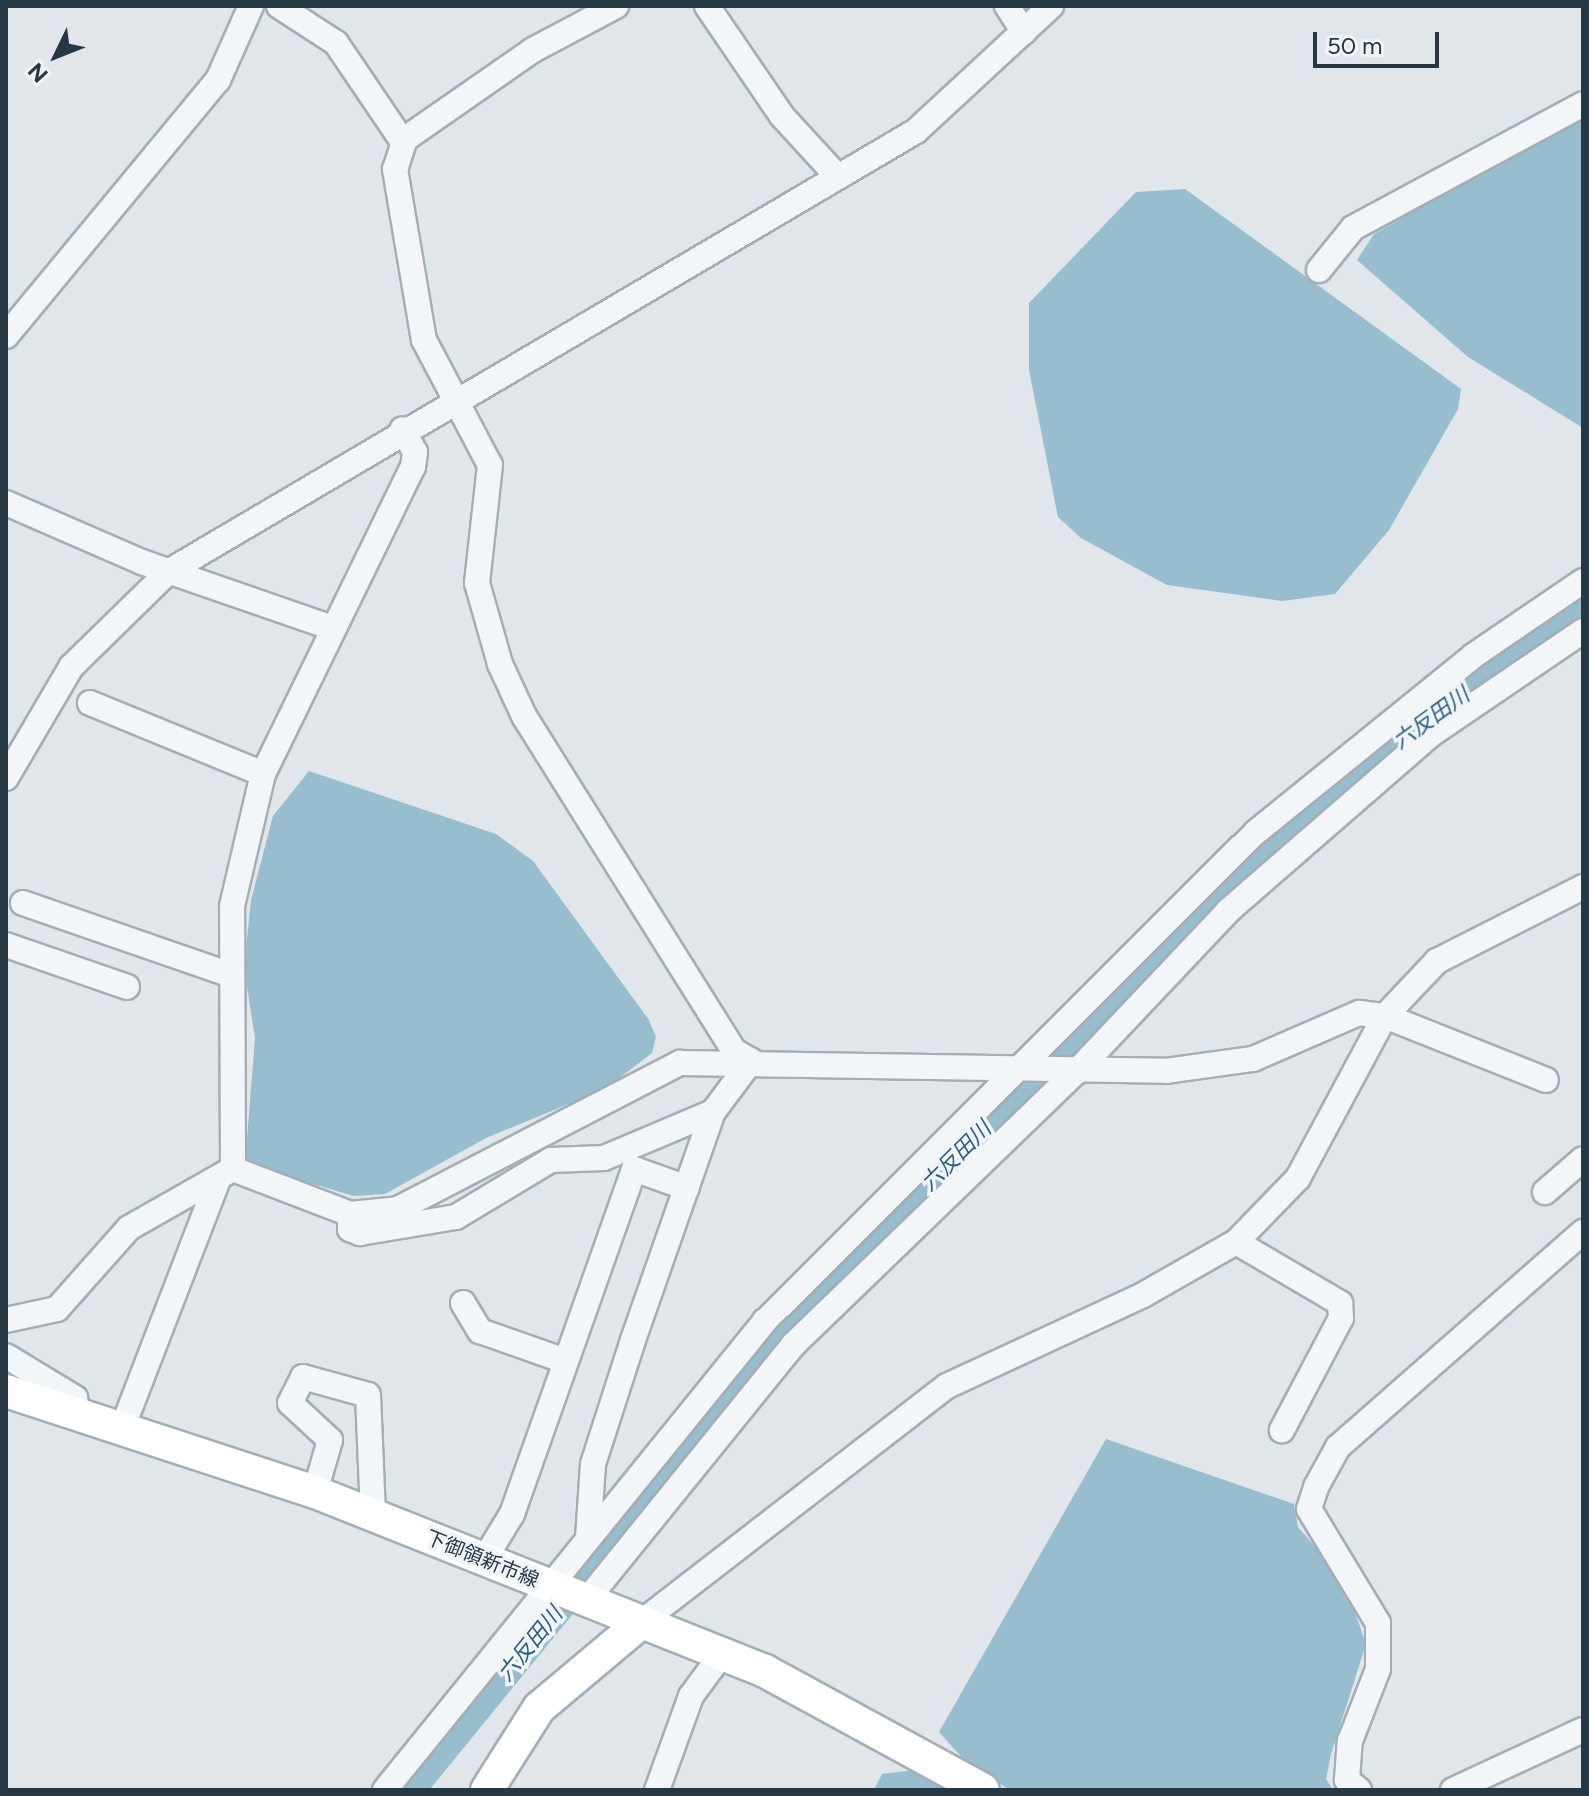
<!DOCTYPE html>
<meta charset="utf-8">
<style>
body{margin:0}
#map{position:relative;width:1589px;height:1796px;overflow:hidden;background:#e0e6ea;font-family:Figtree,"Noto Sans JP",sans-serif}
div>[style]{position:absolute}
.water>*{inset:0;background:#97bdce}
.river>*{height:30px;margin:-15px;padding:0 15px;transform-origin:15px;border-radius:15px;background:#97bdce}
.roads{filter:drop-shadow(2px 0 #a4aeb5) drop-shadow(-2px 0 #a4aeb5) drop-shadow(0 2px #a4aeb5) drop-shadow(0 -2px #a4aeb5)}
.minor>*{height:24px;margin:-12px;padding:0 12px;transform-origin:12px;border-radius:12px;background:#f3f6f8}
.major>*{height:32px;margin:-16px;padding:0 16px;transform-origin:16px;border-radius:16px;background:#fff}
span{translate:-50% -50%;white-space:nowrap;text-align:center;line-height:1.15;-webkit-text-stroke:7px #f0f4f8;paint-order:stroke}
.street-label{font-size:20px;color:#263744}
.water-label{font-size:22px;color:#2c607c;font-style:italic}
.frame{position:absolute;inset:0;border:8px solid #263744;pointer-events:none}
.north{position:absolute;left:16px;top:16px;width:80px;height:80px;-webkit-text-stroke:6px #f0f4f8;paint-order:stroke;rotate:227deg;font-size:22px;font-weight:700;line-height:32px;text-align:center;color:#263744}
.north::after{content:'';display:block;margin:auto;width:28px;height:36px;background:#263744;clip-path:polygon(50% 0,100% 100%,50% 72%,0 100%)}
.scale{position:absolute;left:1313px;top:32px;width:126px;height:36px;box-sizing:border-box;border:4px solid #263744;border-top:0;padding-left:10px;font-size:24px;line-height:28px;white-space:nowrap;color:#263744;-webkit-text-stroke:6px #f0f4f8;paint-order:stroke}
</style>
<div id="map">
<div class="water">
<i style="clip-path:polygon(1583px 116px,1583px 428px,1468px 357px,1357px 260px,1374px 234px)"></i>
<i style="clip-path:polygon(1185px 189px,1461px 389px,1458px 409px,1389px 530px,1335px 594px,1282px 601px,1167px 585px,1081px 538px,1058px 517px,1029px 370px,1029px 303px,1136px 192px)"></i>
<i style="clip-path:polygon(309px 771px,496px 834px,533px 861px,649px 1020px,656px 1037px,652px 1053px,605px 1089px,486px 1138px,385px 1194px,354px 1196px,245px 1164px,255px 1038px,244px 968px,251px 900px,273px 816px)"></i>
<i style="clip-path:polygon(1106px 1439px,1294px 1504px,1298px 1527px,1343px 1579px,1366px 1644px,1331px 1754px,1326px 1779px,1333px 1790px,1010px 1790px,967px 1763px,939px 1732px)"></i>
<i style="clip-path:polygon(915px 1770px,948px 1790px,874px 1790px,882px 1774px)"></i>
</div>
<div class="river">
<i style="left:410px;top:1790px;width:559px;rotate:-50.81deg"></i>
<i style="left:763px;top:1357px;width:267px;rotate:-46.4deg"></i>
<i style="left:947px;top:1164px;width:500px;rotate:-44.6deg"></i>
<i style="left:1303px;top:813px;width:349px;rotate:-36.6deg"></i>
</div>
<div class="roads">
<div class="minor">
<i style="left:279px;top:6px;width:68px;rotate:33deg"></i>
<i style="left:336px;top:43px;width:120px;rotate:55.9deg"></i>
<i style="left:616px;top:6px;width:94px;rotate:152.1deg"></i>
<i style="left:533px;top:50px;width:156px;rotate:145.2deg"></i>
<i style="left:405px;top:139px;width:32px;rotate:108deg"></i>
<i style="left:395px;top:169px;width:173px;rotate:80.4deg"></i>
<i style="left:424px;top:340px;width:141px;rotate:62.2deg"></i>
<i style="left:490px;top:465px;width:119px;rotate:96.3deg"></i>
<i style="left:477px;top:583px;width:84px;rotate:74.1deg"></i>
<i style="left:500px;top:664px;width:57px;rotate:65.2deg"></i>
<i style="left:524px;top:716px;width:395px;rotate:57.9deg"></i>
<i style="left:734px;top:1051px;width:20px;rotate:30deg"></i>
<i style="left:707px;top:6px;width:133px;rotate:55.7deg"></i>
<i style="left:782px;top:116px;width:81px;rotate:47.5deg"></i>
<i style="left:1007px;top:6px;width:31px;rotate:57deg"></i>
<i style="left:1319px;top:270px;width:54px;rotate:-51deg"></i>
<i style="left:1353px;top:228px;width:261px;rotate:-28.3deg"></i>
<i style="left:6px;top:336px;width:332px;rotate:-50.4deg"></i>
<i style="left:218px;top:80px;width:81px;rotate:-66deg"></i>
<i style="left:6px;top:503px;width:148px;rotate:23.5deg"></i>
<i style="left:142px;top:562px;width:202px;rotate:19.1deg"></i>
<i style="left:90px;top:703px;width:187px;rotate:22.3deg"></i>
<i style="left:6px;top:778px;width:129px;rotate:-59.6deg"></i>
<i style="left:71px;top:667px;width:136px;rotate:-44.4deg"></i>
<i style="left:168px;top:572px;width:868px;rotate:-30.52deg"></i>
<i style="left:916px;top:131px;width:184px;rotate:-42.8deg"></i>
<i style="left:23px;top:903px;width:217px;rotate:19.1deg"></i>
<i style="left:6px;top:945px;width:128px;rotate:19.1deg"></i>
<i style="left:233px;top:1169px;width:125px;rotate:21deg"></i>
<i style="left:350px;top:1214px;width:48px;rotate:-5.9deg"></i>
<i style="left:398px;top:1209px;width:318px;rotate:-27.4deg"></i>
<i style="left:680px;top:1063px;width:486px;rotate:0.9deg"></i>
<i style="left:1166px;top:1071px;width:88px;rotate:-7.9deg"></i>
<i style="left:1253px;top:1059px;width:116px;rotate:-23.5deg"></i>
<i style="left:1359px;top:1013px;width:26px;rotate:7deg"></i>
<i style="left:1385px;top:1016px;width:173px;rotate:21.7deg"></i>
<i style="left:1545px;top:1192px;width:50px;rotate:-41deg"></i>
<i style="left:350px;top:1214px;width:15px;rotate:90deg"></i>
<i style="left:350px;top:1229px;width:11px;rotate:22deg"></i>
<i style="left:360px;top:1233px;width:97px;rotate:-9.5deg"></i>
<i style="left:456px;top:1217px;width:111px;rotate:-31deg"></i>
<i style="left:551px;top:1160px;width:53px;rotate:-2.2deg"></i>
<i style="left:604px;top:1158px;width:118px;rotate:-22.9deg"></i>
<i style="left:1236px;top:1242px;width:121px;rotate:30.4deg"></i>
<i style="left:1340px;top:1303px;width:15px;rotate:86deg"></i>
<i style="left:1341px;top:1318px;width:127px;rotate:117.8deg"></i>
<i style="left:463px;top:1303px;width:33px;rotate:59deg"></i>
<i style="left:480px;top:1331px;width:90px;rotate:19.4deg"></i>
<i style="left:6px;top:1320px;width:52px;rotate:-12.2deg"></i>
<i style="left:57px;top:1309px;width:108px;rotate:-48.4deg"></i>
<i style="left:129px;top:1228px;width:120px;rotate:-29.6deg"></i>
<i style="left:233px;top:1169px;width:263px;rotate:-90.2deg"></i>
<i style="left:232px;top:906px;width:136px;rotate:-76.8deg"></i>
<i style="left:263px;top:774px;width:342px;rotate:-64deg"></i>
<i style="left:413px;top:467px;width:15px;rotate:-82deg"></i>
<i style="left:415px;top:452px;width:26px;rotate:-119deg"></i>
<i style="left:6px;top:1356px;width:81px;rotate:31.3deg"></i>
<i style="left:75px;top:1398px;width:14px;rotate:82deg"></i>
<i style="left:123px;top:1426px;width:261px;rotate:-68.9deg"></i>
<i style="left:315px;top:1492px;width:54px;rotate:-73.9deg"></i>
<i style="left:330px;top:1440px;width:54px;rotate:-137.2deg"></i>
<i style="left:290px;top:1403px;width:29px;rotate:-63deg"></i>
<i style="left:303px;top:1377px;width:67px;rotate:15.5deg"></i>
<i style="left:368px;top:1395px;width:121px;rotate:87.6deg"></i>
<i style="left:588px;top:1538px;width:74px;rotate:-86.1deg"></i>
<i style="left:593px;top:1464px;width:130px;rotate:-72.1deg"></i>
<i style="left:633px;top:1340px;width:242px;rotate:-70.7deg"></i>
<i style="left:713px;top:1112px;width:64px;rotate:-53.3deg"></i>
<i style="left:484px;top:1560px;width:54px;rotate:-58.7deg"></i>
<i style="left:512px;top:1514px;width:366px;rotate:-70.5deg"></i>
<i style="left:634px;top:1169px;width:56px;rotate:19.7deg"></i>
<i style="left:585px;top:1602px;width:331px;rotate:-51deg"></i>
<i style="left:793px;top:1345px;width:393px;rotate:-44deg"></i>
<i style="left:1076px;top:1072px;width:223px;rotate:-46.6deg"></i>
<i style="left:1229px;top:910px;width:267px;rotate:-41deg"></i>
<i style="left:1430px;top:735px;width:185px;rotate:-34.2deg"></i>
<i style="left:639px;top:1624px;width:389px;rotate:-37.7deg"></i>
<i style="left:947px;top:1386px;width:216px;rotate:-24.9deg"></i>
<i style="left:1143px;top:1295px;width:107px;rotate:-29.7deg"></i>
<i style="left:1236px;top:1242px;width:89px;rotate:-45.9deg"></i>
<i style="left:1298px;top:1178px;width:184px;rotate:-61.8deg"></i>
<i style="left:1385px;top:1016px;width:76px;rotate:-46.6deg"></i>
<i style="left:1437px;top:961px;width:164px;rotate:-26.9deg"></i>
<i style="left:385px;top:1790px;width:604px;rotate:-50.98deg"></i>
<i style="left:765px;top:1321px;width:693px;rotate:-44.88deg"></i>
<i style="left:1256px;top:832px;width:279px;rotate:-39deg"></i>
<i style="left:1473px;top:656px;width:133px;rotate:-34.3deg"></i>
<i style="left:657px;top:1790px;width:100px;rotate:-70.1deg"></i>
<i style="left:691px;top:1696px;width:52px;rotate:-53.6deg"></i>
<i style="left:1359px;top:1790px;width:16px;rotate:-140deg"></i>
<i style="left:1347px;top:1780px;width:39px;rotate:-86deg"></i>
<i style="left:1350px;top:1741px;width:77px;rotate:-68.7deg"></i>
<i style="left:1378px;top:1669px;width:46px;rotate:-90deg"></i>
<i style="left:1378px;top:1623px;width:133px;rotate:-121.2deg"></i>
<i style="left:1309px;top:1509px;width:23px;rotate:-72deg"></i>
<i style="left:1316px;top:1487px;width:46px;rotate:-61.2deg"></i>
<i style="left:1338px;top:1447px;width:326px;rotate:-41.3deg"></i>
<i style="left:1453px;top:1790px;width:143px;rotate:-24.8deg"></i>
</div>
<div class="major">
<i style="left:6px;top:1391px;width:325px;rotate:18.1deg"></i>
<i style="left:315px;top:1492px;width:484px;rotate:21.7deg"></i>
<i style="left:765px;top:1671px;width:248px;rotate:28.6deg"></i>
<i style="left:487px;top:1790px;width:97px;rotate:-57.6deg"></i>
<i style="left:539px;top:1708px;width:131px;rotate:-40deg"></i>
</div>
</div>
<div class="street-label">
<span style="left:482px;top:1559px;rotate:22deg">下御領新市線</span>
</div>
<div class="water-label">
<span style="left:1431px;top:718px;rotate:-36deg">六反田川</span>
<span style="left:956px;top:1156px;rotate:-45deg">六反田川</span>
<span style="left:530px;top:1644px;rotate:-51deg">六反田川</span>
</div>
<div class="frame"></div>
<div class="north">N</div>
<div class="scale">50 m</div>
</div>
